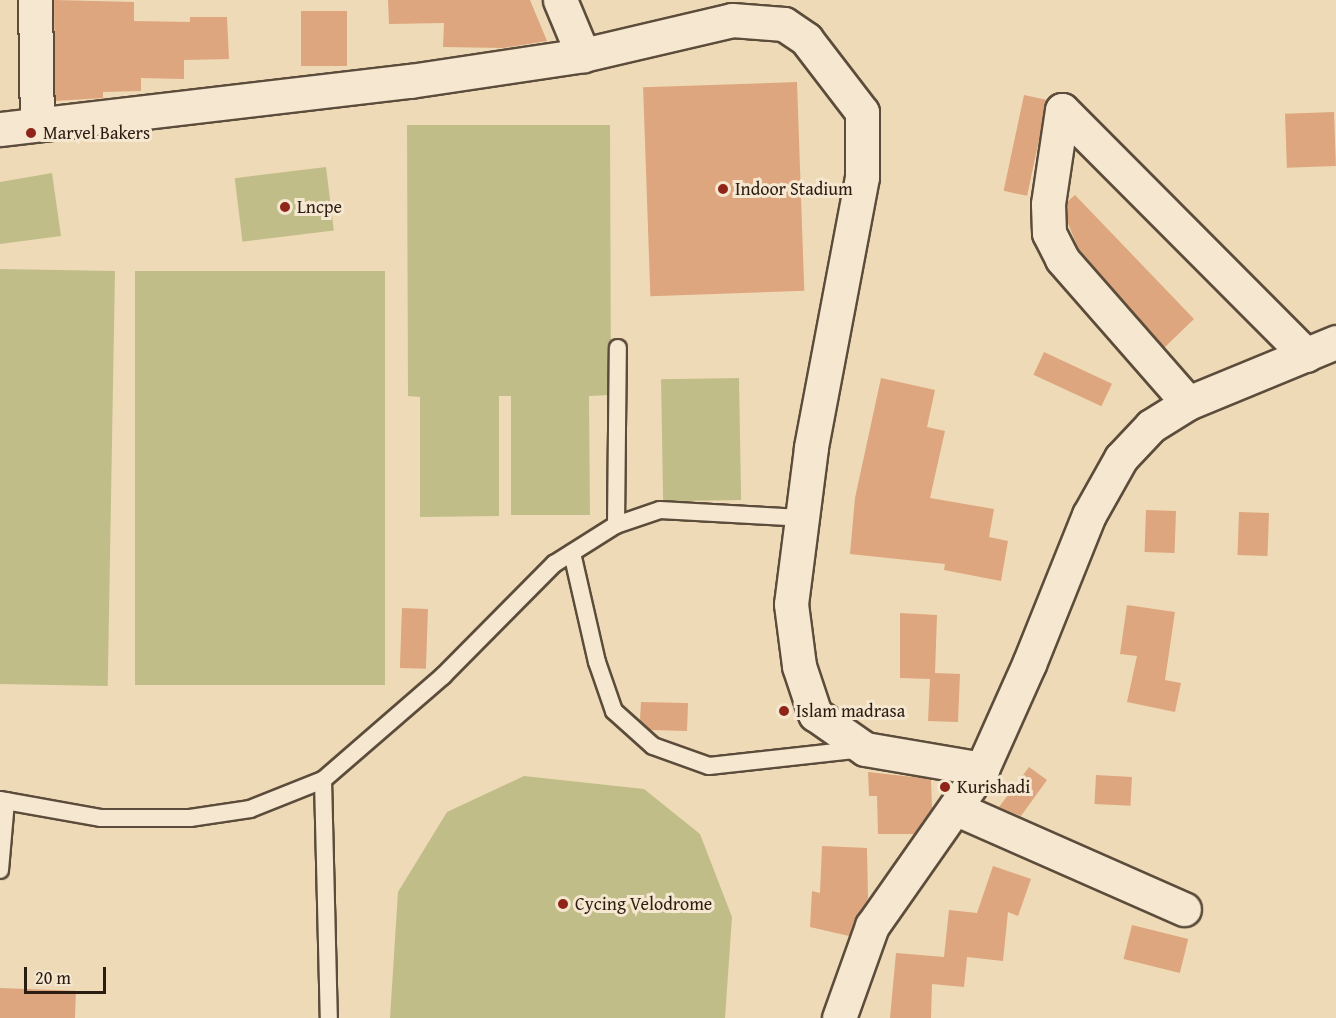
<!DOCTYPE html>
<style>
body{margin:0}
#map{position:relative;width:1336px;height:1018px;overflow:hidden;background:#efdab7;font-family:"Gentium Book Plus",serif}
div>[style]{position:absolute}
.green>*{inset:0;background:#c1bd89;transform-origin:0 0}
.building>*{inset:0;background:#dda67e;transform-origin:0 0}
.roads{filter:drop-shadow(2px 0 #5c4c3b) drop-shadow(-2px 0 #5c4c3b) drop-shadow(0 2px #5c4c3b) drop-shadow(0 -2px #5c4c3b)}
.lane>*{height:16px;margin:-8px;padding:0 8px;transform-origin:8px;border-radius:8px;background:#f5e7d0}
.street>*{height:33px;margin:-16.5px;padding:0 16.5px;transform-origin:16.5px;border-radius:16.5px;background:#f5e7d0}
.secondary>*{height:33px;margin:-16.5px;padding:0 16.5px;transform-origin:16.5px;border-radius:16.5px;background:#f5e7d0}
.dots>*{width:16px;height:16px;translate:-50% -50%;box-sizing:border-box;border:3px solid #f5e7d0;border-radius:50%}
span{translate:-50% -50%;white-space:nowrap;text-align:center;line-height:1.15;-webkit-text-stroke:6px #f5e7d0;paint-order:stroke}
.poi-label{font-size:18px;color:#2b1c12}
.left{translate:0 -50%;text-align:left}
.scale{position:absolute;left:24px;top:967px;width:82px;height:27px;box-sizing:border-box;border:3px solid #2b1c12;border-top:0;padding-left:8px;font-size:18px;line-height:21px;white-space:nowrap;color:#2b1c12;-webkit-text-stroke:4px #f5e7d0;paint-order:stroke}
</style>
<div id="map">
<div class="green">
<i style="clip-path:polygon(407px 125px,610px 125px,611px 395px,589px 396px,590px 515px,511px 515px,511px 396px,499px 396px,499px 516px,420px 517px,420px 397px,408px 396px)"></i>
<i style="left:326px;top:167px;width:64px;height:92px;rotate:83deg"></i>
<i style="clip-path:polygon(52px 173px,61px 236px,0 244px,0 182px)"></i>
<i style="left:0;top:269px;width:115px;height:415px;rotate:1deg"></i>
<i style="left:135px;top:271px;width:250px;height:414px"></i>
<i style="left:739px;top:378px;width:122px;height:78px;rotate:89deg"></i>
<i style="clip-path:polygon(524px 776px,644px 789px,700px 834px,732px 917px,725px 1018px,390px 1018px,398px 892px,447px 812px)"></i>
</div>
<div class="building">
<i style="clip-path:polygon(54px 0,134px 2px,134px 21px,190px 22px,190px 17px,227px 17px,229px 59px,184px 60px,184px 79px,141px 78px,141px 91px,103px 92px,103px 98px,55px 101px)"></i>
<i style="clip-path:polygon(388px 0,530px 0,547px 41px,503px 48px,443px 47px,444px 23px,389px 24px)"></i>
<i style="left:301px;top:11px;width:46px;height:55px"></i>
<i style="left:797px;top:82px;width:209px;height:154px;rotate:88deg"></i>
<i style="left:1024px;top:95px;width:24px;height:98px;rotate:12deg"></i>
<i style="left:1334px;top:112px;width:54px;height:49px;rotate:88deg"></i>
<i style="clip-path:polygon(1075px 195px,1194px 319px,1164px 348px,1078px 248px,1067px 221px,1067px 202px)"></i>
<i style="left:1044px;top:352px;width:75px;height:25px;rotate:25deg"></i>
<i style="clip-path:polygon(881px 378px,935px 390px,927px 427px,945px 431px,930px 498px,994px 509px,989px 537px,1008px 541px,1001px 581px,944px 570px,945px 564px,850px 554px,855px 498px)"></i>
<i style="left:1146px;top:510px;width:30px;height:42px;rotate:2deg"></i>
<i style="left:1239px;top:512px;width:30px;height:43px;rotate:2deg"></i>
<i style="clip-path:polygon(1127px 605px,1175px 612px,1165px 680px,1181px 683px,1175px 712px,1127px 702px,1137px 656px,1120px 654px)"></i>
<i style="left:402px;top:608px;width:26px;height:60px;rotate:2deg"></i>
<i style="clip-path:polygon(900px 613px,937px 615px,935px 673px,960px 674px,958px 722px,928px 721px,930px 679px,900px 678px)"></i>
<i style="clip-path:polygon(641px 702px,688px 703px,687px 731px,651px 730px,640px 720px)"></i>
<i style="clip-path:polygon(1029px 767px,1047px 780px,1021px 816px,999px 807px)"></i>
<i style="clip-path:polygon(868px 772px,931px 779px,932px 808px,914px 834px,878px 834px,877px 796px,869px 796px)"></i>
<i style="left:1096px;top:775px;width:36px;height:29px;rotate:3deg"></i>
<i style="clip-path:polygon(822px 846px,867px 848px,868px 898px,849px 936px,810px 927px,812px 891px,820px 893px)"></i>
<i style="clip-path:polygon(993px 866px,1031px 879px,1018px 916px,1008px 912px,1003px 961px,967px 957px,964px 987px,932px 984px,931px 1018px,890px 1018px,896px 953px,944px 957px,949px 910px,977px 913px)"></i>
<i style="left:1132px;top:925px;width:58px;height:35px;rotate:14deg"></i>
<i style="left:0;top:988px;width:76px;height:30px;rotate:2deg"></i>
</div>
<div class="roads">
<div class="lane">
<i style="left:616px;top:525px;width:177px;rotate:-89.4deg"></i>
<i style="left:572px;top:553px;width:112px;rotate:77.1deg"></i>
<i style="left:597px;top:662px;width:52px;rotate:70.9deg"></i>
<i style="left:614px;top:711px;width:52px;rotate:41.9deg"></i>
<i style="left:653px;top:746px;width:59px;rotate:19.7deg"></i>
<i style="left:709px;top:766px;width:155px;rotate:-6.3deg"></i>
<i style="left:323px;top:780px;width:238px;rotate:88.6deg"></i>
<i style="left:0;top:800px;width:103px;rotate:10.1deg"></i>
<i style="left:101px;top:818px;width:89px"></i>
<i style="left:190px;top:818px;width:61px;rotate:-8.5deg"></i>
<i style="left:250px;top:809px;width:79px;rotate:-21.7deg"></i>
<i style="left:323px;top:780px;width:159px;rotate:-40.9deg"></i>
<i style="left:443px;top:676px;width:158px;rotate:-45.3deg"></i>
<i style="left:554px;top:564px;width:73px;rotate:-32.2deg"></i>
<i style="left:616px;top:525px;width:46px;rotate:-18.8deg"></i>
<i style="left:660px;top:510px;width:141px;rotate:3.2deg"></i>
<i style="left:0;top:870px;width:69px;rotate:-85deg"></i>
</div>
<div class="street">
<i style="left:35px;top:0;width:124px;rotate:89.1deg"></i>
<i style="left:560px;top:0;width:60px;rotate:67.3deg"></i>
<i style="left:1062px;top:110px;width:346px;rotate:45.1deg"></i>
<i style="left:1062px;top:110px;width:95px;rotate:98.5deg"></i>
<i style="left:1048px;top:204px;width:29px;rotate:88deg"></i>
<i style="left:1049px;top:233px;width:29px;rotate:63deg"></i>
<i style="left:1062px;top:259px;width:191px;rotate:48.8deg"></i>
<i style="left:957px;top:809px;width:248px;rotate:23.8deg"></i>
</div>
<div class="secondary">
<i style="left:0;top:129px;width:413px;rotate:-6.7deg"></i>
<i style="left:410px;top:81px;width:175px;rotate:-8.5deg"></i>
<i style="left:583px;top:55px;width:153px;rotate:-13.2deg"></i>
<i style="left:732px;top:20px;width:52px;rotate:4.4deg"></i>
<i style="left:784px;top:24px;width:27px;rotate:34deg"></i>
<i style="left:806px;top:39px;width:92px;rotate:52.5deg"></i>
<i style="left:862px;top:112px;width:65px;rotate:90deg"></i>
<i style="left:862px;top:177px;width:276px;rotate:100.7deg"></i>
<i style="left:811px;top:448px;width:157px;rotate:97.3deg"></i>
<i style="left:791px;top:604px;width:63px;rotate:82.6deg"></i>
<i style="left:799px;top:666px;width:51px;rotate:71.6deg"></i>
<i style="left:815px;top:714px;width:61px;rotate:35deg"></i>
<i style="left:865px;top:749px;width:119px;rotate:9.7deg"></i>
<i style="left:839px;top:1018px;width:98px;rotate:-70.3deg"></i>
<i style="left:872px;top:926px;width:192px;rotate:-55deg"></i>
<i style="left:982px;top:769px;width:115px;rotate:-65.9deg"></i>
<i style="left:1029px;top:664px;width:161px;rotate:-68.1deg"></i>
<i style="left:1089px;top:515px;width:65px;rotate:-60.7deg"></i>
<i style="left:1121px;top:458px;width:44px;rotate:-46.8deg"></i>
<i style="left:1151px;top:426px;width:44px;rotate:-31.9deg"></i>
<i style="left:1188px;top:403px;width:160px;rotate:-22.4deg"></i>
</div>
</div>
<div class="dots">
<i style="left:31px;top:133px;background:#8f2418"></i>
<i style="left:723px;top:189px;background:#8f2418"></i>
<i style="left:285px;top:207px;background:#8f2418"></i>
<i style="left:784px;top:711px;background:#8f2418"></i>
<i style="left:945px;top:787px;background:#8f2418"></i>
<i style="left:563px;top:904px;background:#8f2418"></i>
</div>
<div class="poi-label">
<span class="left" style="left:43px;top:133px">Marvel Bakers</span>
<span class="left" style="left:735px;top:189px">Indoor Stadium</span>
<span class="left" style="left:297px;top:207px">Lncpe</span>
<span class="left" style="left:796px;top:711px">Islam madrasa</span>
<span class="left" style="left:957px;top:787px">Kurishadi</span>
<span class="left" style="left:575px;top:904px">Cycing Velodrome</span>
</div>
<div class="scale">20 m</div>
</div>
